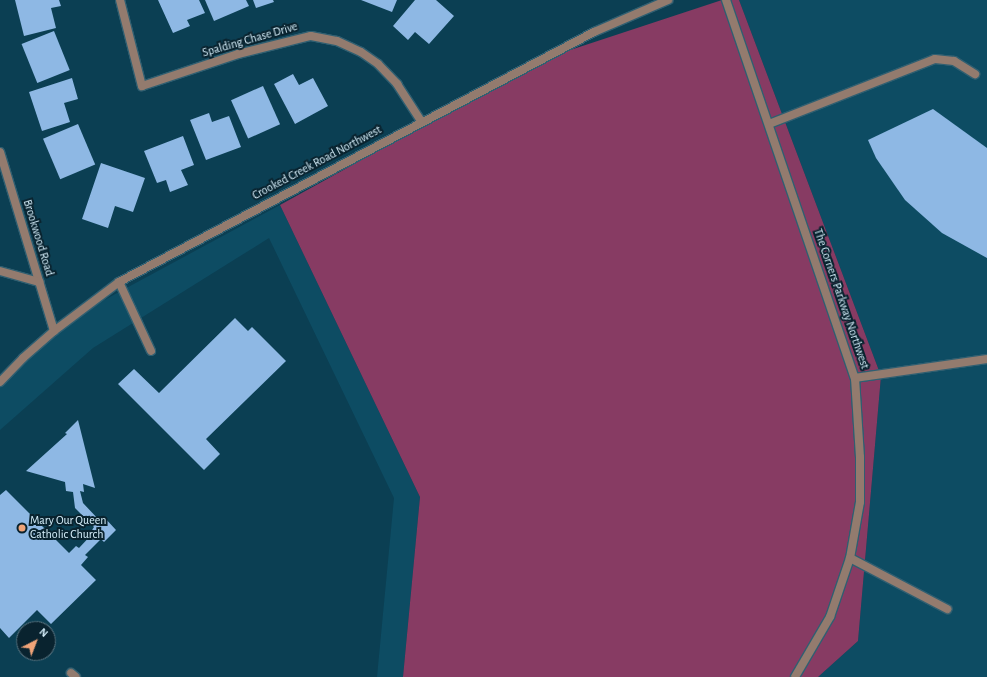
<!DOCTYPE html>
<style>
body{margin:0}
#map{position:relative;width:987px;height:677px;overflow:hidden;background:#0b3f53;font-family:"Alegreya Sans",sans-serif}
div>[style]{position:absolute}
.built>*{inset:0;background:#0d4c63}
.green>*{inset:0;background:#873b63}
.building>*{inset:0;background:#8eb8e4;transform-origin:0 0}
.roads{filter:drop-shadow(1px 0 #305f71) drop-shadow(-1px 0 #305f71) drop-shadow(0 1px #305f71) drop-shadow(0 -1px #305f71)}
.service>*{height:8px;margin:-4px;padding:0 4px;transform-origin:4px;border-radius:4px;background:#937b6e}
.minor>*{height:8px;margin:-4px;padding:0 4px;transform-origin:4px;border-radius:4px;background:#937b6e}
.tertiary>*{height:8px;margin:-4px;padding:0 4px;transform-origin:4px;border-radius:4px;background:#937b6e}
.dots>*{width:11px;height:11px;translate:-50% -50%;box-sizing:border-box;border:2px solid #09232f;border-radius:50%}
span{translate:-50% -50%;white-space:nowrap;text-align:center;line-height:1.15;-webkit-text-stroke:4px #09232f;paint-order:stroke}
.street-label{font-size:12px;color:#d7f0fc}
.poi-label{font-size:12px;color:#d7f0fc}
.left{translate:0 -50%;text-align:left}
.north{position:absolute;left:16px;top:621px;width:40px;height:40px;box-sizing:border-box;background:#09232f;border:1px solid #5b7581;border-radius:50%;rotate:42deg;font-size:11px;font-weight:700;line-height:16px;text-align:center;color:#d7f0fc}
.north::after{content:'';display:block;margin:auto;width:14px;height:18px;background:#efa378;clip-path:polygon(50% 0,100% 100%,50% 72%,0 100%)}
</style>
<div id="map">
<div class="built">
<i style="clip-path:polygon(739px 0,987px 0,987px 677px,818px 677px,858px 641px,881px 376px)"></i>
<i style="clip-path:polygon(280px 205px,420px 497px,403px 677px,377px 677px,394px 498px,269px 238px,93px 348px,0 430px,0 378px,82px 312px)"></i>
</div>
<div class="green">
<i style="clip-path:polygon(722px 0,739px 0,881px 376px,858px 641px,818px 677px,403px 677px,420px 497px,280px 205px,546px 58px)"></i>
</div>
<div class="building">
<i style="clip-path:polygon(15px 0,59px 0,61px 6px,51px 8px,56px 28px,24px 36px)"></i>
<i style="clip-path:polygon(158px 0,199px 0,205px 13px,187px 20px,190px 26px,173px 33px)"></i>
<i style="clip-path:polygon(205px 0,246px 0,249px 6px,214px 21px)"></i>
<i style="clip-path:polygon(253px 0,273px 0,274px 2px,256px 8px)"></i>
<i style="clip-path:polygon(361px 0,397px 0,392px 12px)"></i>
<i style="clip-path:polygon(415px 0,436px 0,454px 16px,429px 44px,415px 32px,408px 40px,393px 26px)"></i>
<i style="left:54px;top:31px;width:42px;height:35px;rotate:68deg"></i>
<i style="clip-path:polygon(293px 74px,299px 85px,313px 78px,328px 106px,295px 124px,274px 84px)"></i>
<i style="clip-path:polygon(72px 78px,78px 99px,64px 103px,70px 122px,42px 131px,29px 92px)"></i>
<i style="left:263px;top:86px;width:42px;height:35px;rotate:66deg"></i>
<i style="clip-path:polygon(933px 109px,987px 148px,987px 258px,942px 233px,905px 200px,876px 158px,868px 140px)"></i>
<i style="clip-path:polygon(209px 113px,212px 122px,229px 116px,241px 147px,206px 160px,190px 120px)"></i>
<i style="left:78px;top:124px;width:44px;height:38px;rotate:67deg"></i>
<i style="clip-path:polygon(183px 136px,194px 165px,181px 170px,188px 185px,170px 192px,166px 180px,157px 183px,144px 151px)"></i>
<i style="clip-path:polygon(101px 163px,145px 178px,133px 212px,115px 206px,108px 228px,82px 219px)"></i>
<i style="clip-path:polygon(235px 318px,248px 331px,252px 327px,286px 361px,206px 439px,220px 454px,204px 470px,118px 384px,134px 369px,159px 393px)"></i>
<i style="clip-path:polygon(78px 420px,95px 488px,83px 484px,84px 492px,80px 491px,83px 503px,100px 521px,104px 517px,116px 530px,104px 542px,101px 539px,85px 555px,88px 557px,81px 565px,96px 580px,51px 624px,37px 610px,9px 638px,0 628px,0 495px,6px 490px,69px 553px,76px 546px,79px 548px,94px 532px,92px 530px,94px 527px,75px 508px,73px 492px,66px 491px,65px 482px,26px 471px,67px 434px,65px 433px)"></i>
</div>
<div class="roads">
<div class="service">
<i style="left:769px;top:124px;width:178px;rotate:-21.4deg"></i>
<i style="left:935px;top:59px;width:19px;rotate:6deg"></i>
<i style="left:954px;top:61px;width:25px;rotate:32deg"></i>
<i style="left:119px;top:282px;width:76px;rotate:65.1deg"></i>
<i style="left:850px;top:558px;width:110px;rotate:27.7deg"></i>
<i style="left:71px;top:673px;width:6px;rotate:39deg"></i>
</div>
<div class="minor">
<i style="left:120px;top:0;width:89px;rotate:75.7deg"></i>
<i style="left:142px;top:86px;width:101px;rotate:-18.4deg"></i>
<i style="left:238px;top:54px;width:75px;rotate:-13.9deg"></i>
<i style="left:311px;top:36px;width:26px;rotate:11deg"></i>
<i style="left:337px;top:41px;width:26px;rotate:25deg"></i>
<i style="left:361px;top:52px;width:21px;rotate:35deg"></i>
<i style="left:378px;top:64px;width:28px;rotate:46deg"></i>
<i style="left:397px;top:84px;width:44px;rotate:57deg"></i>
<i style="left:726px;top:0;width:399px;rotate:71.2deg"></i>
<i style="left:855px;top:378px;width:79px;rotate:86.4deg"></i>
<i style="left:860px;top:457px;width:45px;rotate:90deg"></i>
<i style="left:860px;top:502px;width:57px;rotate:100.1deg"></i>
<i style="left:850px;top:558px;width:62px;rotate:108.7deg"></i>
<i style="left:830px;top:617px;width:69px;rotate:120.3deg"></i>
<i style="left:0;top:152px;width:187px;rotate:73.2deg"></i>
<i style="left:0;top:271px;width:41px;rotate:15.8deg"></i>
<i style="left:855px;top:378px;width:133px;rotate:-8.2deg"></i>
</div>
<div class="tertiary">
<i style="left:0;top:382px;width:33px;rotate:-46deg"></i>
<i style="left:23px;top:358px;width:41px;rotate:-41.1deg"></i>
<i style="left:54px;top:331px;width:81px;rotate:-37deg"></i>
<i style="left:119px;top:282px;width:537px;rotate:-27.76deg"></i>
<i style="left:594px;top:32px;width:81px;rotate:-23.4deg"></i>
</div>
</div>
<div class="dots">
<i style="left:22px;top:528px;background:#efa378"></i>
</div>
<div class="street-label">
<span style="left:250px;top:40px;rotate:-16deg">Spalding Chase Drive</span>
<span style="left:317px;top:163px;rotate:-28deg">Crooked Creek Road Northwest</span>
<span style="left:38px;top:238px;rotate:73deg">Brookwood Road</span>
<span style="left:841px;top:299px;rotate:71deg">The Corners Parkway Northwest</span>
</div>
<div class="poi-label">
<span class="left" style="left:30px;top:528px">Mary Our Queen<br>Catholic Church</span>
</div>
<div class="north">N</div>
</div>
